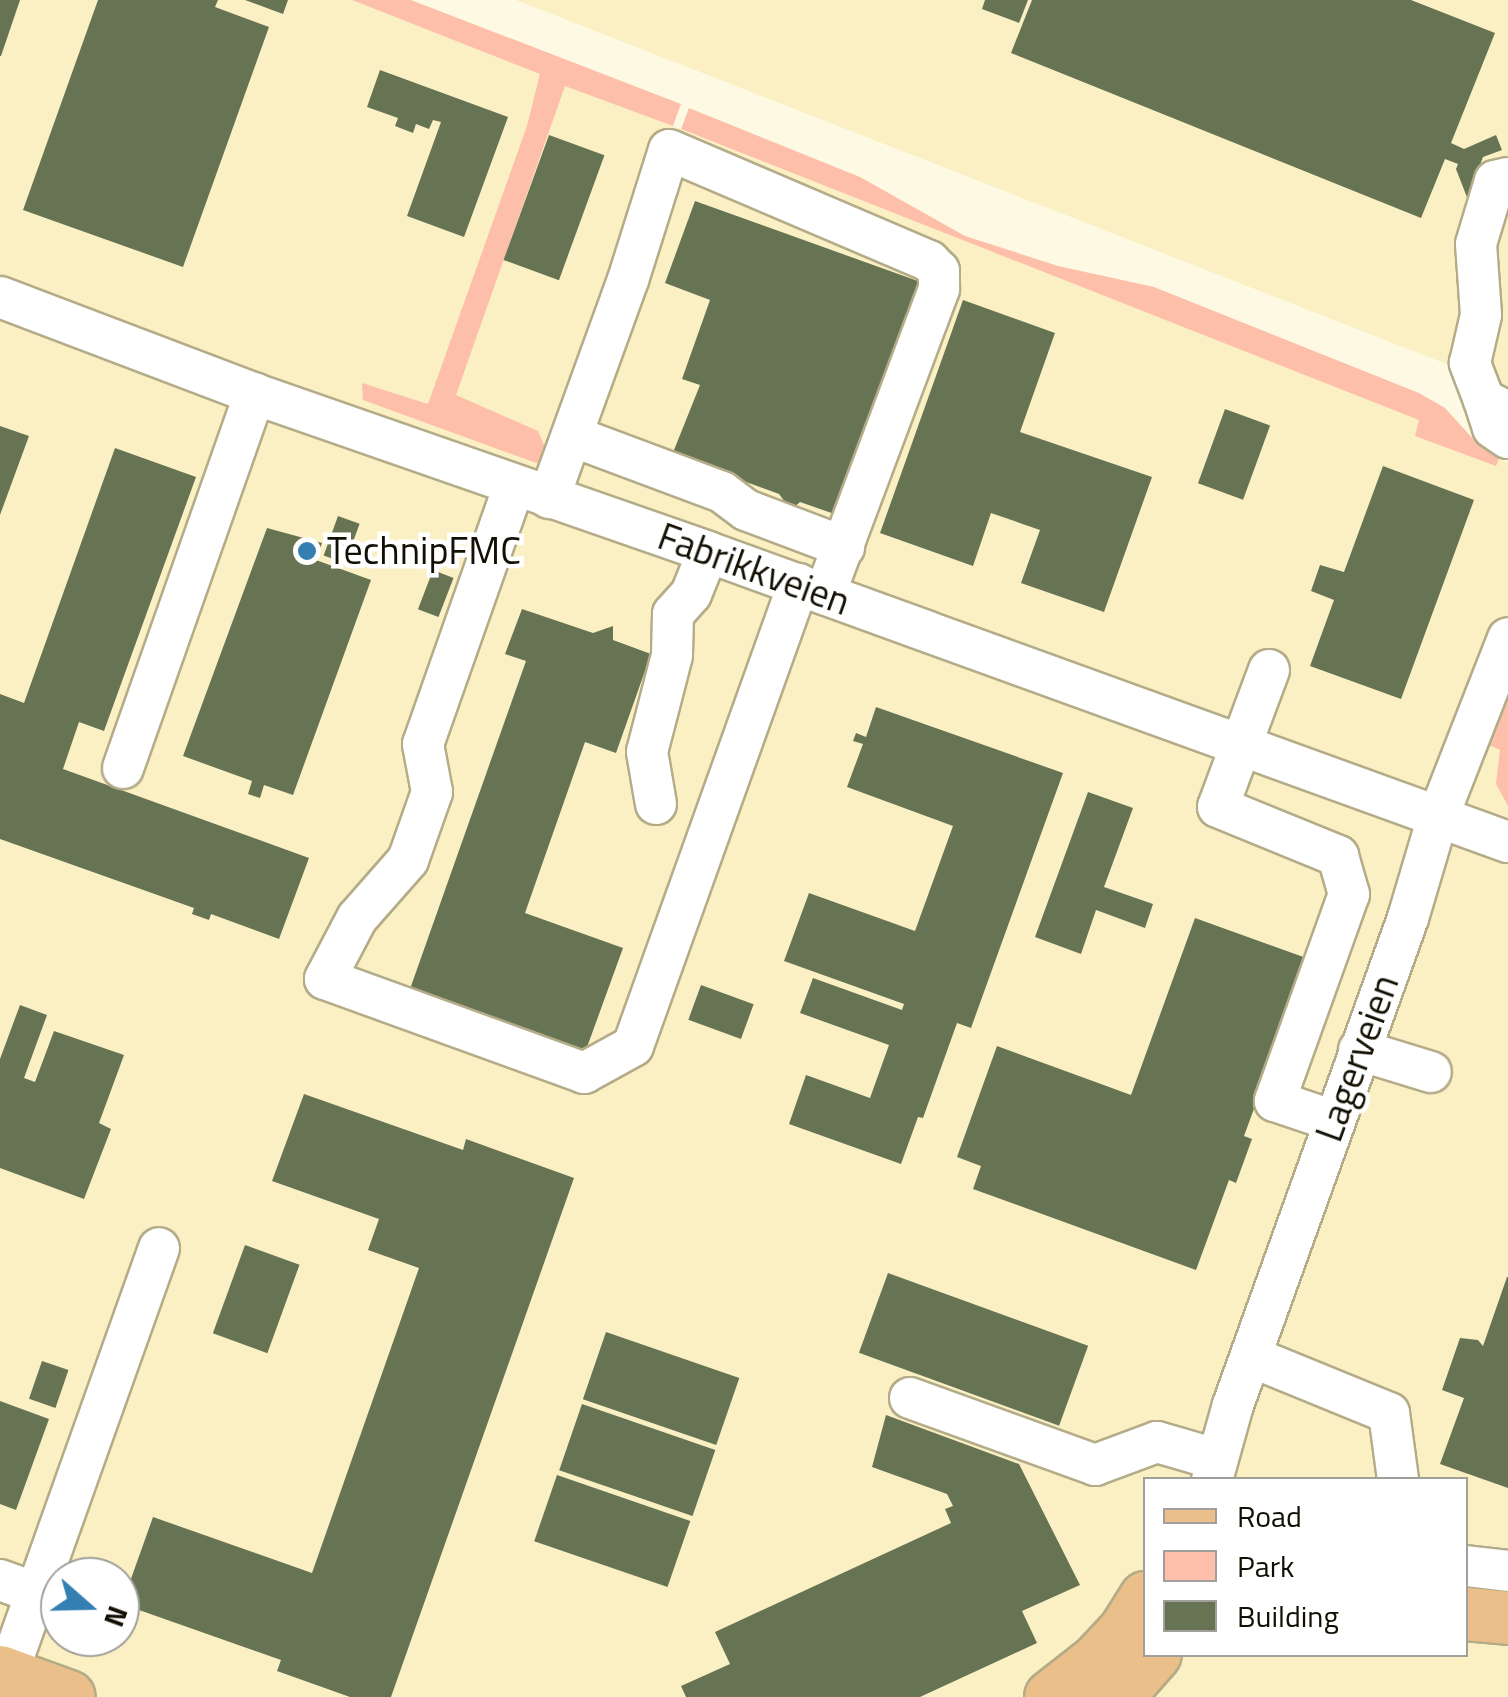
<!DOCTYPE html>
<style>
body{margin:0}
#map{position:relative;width:1508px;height:1697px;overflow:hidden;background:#fef9e3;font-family:"Titillium Web",sans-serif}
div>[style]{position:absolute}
.built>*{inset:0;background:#faf0c3}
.green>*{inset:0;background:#febfaa}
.building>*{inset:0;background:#677454;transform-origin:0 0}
.roads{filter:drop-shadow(2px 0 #b4ac88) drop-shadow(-2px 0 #b4ac88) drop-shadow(0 2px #b4ac88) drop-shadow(0 -2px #b4ac88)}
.minor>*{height:40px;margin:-20px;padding:0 20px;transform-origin:20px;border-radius:20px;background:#fff}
.major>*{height:52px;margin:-26px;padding:0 26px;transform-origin:26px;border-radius:26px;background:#ebbf89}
.dots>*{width:28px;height:28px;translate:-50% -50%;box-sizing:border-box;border:5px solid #fff;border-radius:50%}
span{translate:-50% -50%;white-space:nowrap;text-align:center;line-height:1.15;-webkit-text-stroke:9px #fff;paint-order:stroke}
.poi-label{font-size:38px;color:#120f03}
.left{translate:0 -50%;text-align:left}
.street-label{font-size:38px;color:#120f03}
.legend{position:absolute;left:1143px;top:1477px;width:325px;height:180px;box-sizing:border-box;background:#fff;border:2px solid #a09f9a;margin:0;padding:12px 18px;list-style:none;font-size:30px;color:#120f03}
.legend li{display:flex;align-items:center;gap:20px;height:50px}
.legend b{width:50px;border:2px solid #a09f9a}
.north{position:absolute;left:40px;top:1557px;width:100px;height:100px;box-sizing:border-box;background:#fff;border:2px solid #a09f9a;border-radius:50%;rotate:110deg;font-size:28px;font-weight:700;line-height:40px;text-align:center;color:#120f03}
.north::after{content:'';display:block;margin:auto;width:35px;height:45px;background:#347fb2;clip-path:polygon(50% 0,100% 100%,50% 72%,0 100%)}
</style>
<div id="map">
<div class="built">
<i style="clip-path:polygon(evenodd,0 0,352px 0,1475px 441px,1508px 463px,1508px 1697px,0 1697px,0 0,1146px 1480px,1466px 1480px,1466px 1654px,1146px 1654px,1146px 1480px,0 0,60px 1577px,120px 1577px,120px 1637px,60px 1637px,60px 1577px)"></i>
<i style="clip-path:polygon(516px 0,1508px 0,1508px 388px)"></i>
</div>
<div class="green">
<i style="clip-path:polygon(352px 0,411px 0,681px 104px,673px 126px,565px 86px,456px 395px,538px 431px,547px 452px,542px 465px,363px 400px,362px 383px,428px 404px,527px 126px,540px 74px)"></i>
<i style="clip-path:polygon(689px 108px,860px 177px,965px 236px,1058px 266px,1154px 287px,1419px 393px,1445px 408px,1475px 441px,1499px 458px,1496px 466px,1415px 436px,1419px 420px,681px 129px)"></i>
<i style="clip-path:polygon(1508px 692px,1508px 806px,1496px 784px,1500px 750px,1489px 745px)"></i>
</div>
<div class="building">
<i style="clip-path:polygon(0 0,20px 0,1px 56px,0 56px)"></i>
<i style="clip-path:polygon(98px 0,218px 0,215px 7px,269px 27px,183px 267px,23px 210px)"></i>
<i style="clip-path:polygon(245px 0,288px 0,283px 14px)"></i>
<i style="clip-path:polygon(985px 0,1028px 0,1019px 23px,982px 9px)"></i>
<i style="clip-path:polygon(1032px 0,1411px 0,1495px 33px,1451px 143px,1464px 149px,1496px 135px,1502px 150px,1483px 157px,1477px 173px,1489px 197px,1470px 205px,1456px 169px,1458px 164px,1445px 159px,1421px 218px,1011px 53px)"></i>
<i style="clip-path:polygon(380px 70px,508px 117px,464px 237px,407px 216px,441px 122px,433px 120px,429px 129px,416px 124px,413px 133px,395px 126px,398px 118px,367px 107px)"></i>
<i style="left:549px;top:135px;width:59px;height:133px;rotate:20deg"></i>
<i style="clip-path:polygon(695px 201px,929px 285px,846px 518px,800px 502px,791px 510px,779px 494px,672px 455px,700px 385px,682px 379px,710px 300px,665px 283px)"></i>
<i style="clip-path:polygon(963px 300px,1055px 333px,1020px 432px,1152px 477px,1104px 612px,1021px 583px,1040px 530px,991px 513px,973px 566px,880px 533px)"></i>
<i style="left:1225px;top:409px;width:48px;height:79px;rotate:20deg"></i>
<i style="clip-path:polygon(0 426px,29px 436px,0 515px)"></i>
<i style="clip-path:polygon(115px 448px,196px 477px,104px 731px,79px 722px,63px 769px,309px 858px,279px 939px,211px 914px,209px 920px,192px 914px,194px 908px,0 839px,0 694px,24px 703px)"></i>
<i style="clip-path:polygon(1383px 466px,1474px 500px,1401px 699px,1310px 666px,1334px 600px,1311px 591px,1320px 565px,1344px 572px)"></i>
<i style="left:338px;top:516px;width:23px;height:42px;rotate:20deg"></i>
<i style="clip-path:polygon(267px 528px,322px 543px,316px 560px,371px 580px,293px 795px,264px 785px,260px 798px,248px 794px,252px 781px,183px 756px)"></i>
<i style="left:433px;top:570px;width:22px;height:42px;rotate:21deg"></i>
<i style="clip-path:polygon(522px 609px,593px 633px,613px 626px,613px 640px,651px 654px,616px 753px,585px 742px,525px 913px,623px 948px,586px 1050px,410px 989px,526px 661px,505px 654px)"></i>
<i style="clip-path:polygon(876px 707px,1063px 773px,971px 1028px,957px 1023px,923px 1118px,918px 1117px,901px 1164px,789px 1124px,806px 1075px,870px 1098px,889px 1045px,800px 1013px,813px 978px,902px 1010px,904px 1004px,784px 961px,809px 893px,915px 931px,953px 826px,847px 787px,863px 744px,853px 741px,856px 733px,866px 737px)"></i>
<i style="clip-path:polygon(1088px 792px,1133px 808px,1104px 887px,1153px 904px,1145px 928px,1096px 910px,1081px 954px,1035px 937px)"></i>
<i style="clip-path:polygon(1195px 918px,1309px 959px,1244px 1136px,1252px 1139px,1236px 1183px,1229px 1180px,1196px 1270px,973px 1189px,981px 1166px,957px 1157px,997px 1046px,1131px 1095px)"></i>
<i style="left:701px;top:985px;width:56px;height:37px;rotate:20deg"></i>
<i style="clip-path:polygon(20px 1005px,47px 1015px,24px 1078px,35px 1082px,54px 1031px,124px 1055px,99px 1123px,111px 1129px,84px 1199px,0 1168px,0 1059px)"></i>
<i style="clip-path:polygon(304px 1094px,463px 1150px,466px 1139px,574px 1178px,391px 1697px,350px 1697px,277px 1671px,281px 1660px,122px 1604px,153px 1517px,312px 1573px,419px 1268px,368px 1250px,379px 1219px,272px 1181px)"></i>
<i style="left:245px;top:1245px;width:58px;height:94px;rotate:20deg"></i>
<i style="left:888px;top:1273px;width:213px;height:85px;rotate:20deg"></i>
<i style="clip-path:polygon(1507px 1277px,1508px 1277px,1508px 1488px,1440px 1464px,1464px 1398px,1442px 1390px,1460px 1338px,1478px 1340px,1483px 1346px)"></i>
<i style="left:606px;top:1332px;width:141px;height:71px;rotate:19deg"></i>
<i style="left:42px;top:1361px;width:28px;height:40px;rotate:19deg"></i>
<i style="clip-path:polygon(0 1401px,49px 1419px,16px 1510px,0 1504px)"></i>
<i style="left:582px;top:1404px;width:141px;height:70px;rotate:19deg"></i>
<i style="clip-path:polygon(886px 1415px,1019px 1464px,1080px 1585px,1022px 1611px,1037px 1643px,920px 1697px,686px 1697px,681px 1686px,730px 1664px,715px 1632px,951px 1523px,945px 1509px,953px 1506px,947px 1494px,872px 1467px)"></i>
<i style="left:557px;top:1475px;width:141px;height:70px;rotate:19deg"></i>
</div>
<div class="roads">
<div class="minor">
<i style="left:0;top:297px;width:273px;rotate:20.8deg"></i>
<i style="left:255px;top:394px;width:480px;rotate:19.2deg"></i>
<i style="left:708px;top:552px;width:851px;rotate:19.93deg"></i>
<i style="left:1484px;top:400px;width:40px;rotate:-111deg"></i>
<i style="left:1470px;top:363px;width:49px;rotate:-77.1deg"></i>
<i style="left:1481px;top:315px;width:71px;rotate:-94deg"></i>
<i style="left:1476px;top:244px;width:66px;rotate:-73.2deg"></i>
<i style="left:1495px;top:181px;width:13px;rotate:-13deg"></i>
<i style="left:1508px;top:412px;width:27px;rotate:-153deg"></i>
<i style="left:1484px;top:400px;width:29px;rotate:72deg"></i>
<i style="left:1493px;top:428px;width:18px;rotate:34deg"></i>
<i style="left:572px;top:436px;width:160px;rotate:20.5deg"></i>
<i style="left:722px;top:492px;width:30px;rotate:37deg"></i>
<i style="left:746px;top:510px;width:105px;rotate:20.7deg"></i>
<i style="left:514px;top:486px;width:274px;rotate:109.4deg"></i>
<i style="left:423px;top:744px;width:49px;rotate:79.4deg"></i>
<i style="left:432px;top:792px;width:72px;rotate:109.4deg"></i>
<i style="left:408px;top:860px;width:77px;rotate:131.3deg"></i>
<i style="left:357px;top:918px;width:69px;rotate:117.7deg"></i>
<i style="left:325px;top:979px;width:276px;rotate:19.9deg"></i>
<i style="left:584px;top:1073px;width:56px;rotate:-28.9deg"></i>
<i style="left:633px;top:1046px;width:491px;rotate:-70.3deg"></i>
<i style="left:549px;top:498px;width:232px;rotate:-70.1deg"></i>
<i style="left:628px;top:280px;width:136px;rotate:-72.5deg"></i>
<i style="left:669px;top:150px;width:283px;rotate:23.1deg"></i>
<i style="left:929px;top:261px;width:14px;rotate:45deg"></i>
<i style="left:939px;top:271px;width:18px;rotate:90deg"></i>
<i style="left:939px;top:289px;width:326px;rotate:110.5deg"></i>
<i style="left:1269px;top:670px;width:146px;rotate:110.4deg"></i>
<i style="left:1218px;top:807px;width:130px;rotate:22.2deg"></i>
<i style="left:1338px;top:856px;width:40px;rotate:74deg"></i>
<i style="left:1349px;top:894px;width:220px;rotate:109.7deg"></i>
<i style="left:1275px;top:1101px;width:62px;rotate:18.7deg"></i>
<i style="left:123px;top:768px;width:397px;rotate:-70.6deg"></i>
<i style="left:656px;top:804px;width:53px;rotate:-99.8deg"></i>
<i style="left:647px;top:752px;width:100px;rotate:-75.5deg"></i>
<i style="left:672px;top:655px;width:41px;rotate:-88.6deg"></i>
<i style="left:673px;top:614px;width:27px;rotate:-48deg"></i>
<i style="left:691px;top:594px;width:45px;rotate:-68deg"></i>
<i style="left:1359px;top:1050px;width:75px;rotate:17deg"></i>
<i style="left:1252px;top:1357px;width:148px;rotate:22.2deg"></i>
<i style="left:1389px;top:1413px;width:68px;rotate:82.3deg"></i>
<i style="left:910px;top:1398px;width:197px;rotate:19.9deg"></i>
<i style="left:1095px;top:1465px;width:66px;rotate:-20.4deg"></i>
<i style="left:1157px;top:1442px;width:61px;rotate:16.1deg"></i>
<i style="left:1212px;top:1480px;width:78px;rotate:-74.4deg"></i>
<i style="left:1233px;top:1405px;width:517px;rotate:-70.23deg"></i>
<i style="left:1408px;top:918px;width:105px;rotate:-73.5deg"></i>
<i style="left:1438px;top:817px;width:192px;rotate:-68.6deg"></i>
<i style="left:1466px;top:1566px;width:42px;rotate:6.8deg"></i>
<i style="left:0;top:1580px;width:38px;rotate:20deg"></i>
<i style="left:7px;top:1675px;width:453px;rotate:-70.4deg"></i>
</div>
<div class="major">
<i style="left:1466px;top:1614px;width:42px;rotate:5.4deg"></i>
<i style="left:0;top:1672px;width:73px;rotate:19.9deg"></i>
<i style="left:1051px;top:1697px;width:58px;rotate:-38deg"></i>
<i style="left:1097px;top:1661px;width:41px;rotate:-47deg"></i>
<i style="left:1125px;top:1631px;width:39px;rotate:-58deg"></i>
<i style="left:1117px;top:1697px;width:57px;rotate:-48.5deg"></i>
</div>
</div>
<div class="dots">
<i style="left:307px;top:551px;background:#347fb2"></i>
</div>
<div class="poi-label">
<span class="left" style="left:327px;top:551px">TechnipFMC</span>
</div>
<div class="street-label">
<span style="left:754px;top:569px;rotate:20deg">Fabrikkveien</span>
<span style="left:1357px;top:1058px;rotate:-70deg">Lagerveien</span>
</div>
<ul class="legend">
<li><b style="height:12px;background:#ebbf89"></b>Road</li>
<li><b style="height:28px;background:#febfaa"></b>Park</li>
<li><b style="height:28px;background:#677454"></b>Building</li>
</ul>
<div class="north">N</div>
</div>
